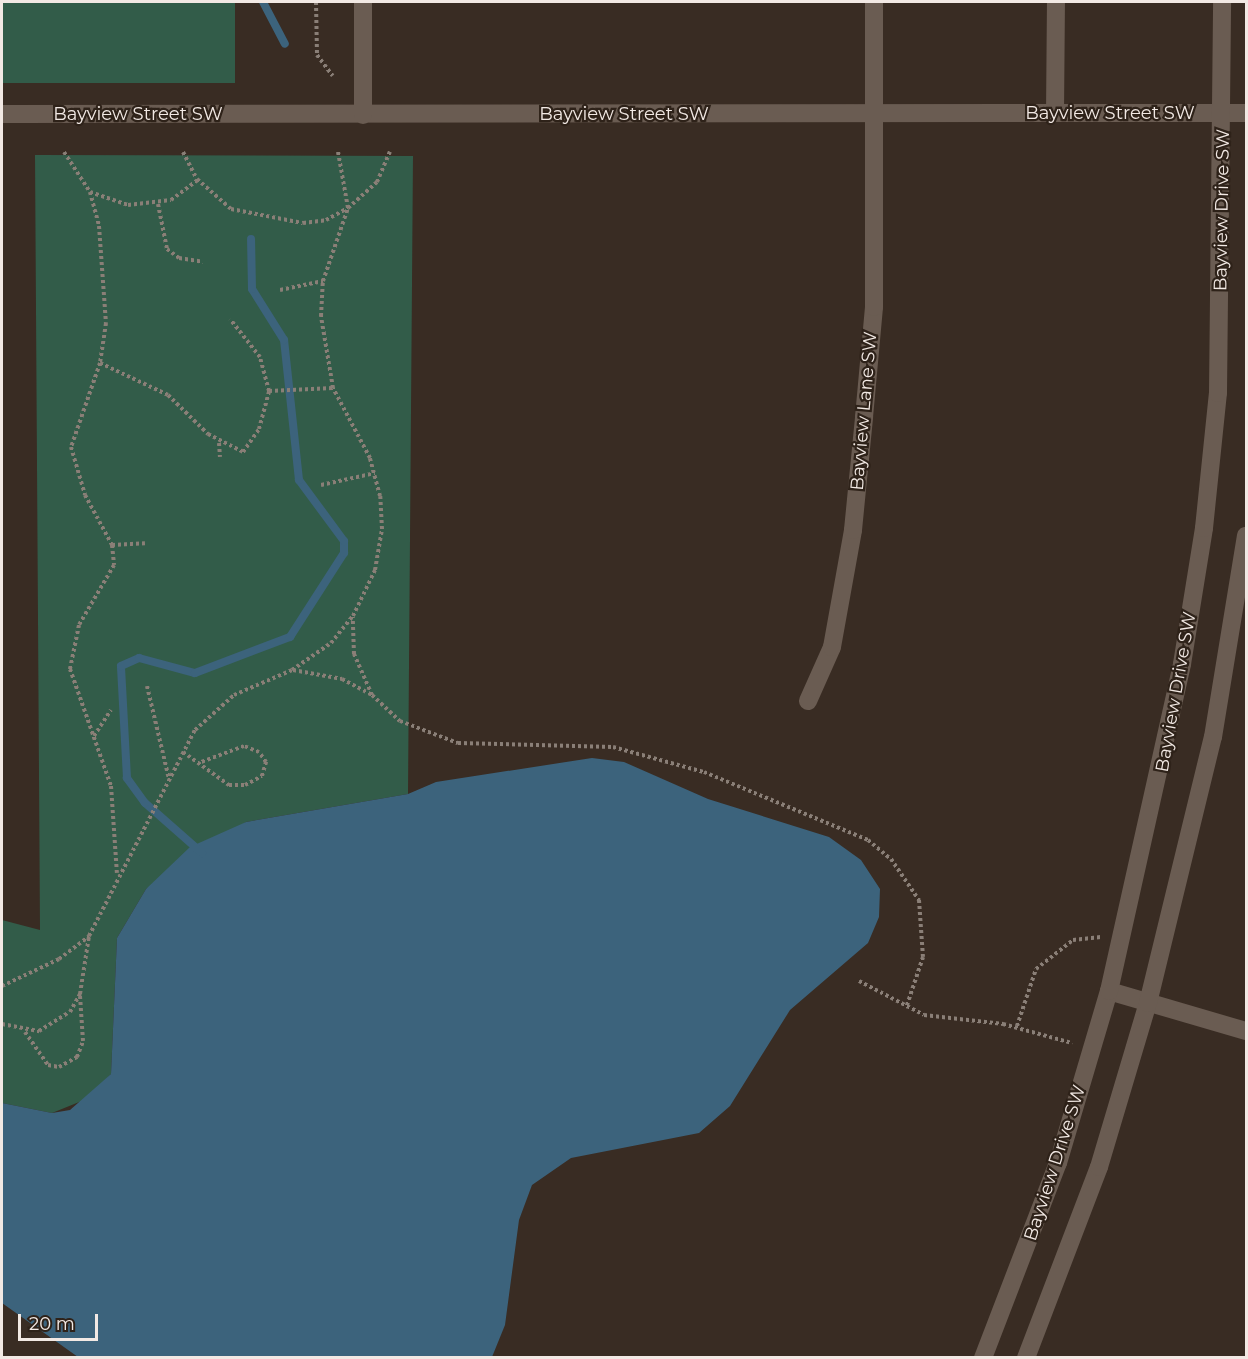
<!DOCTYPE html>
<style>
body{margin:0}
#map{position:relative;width:1248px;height:1359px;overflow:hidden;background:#392c23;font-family:Montserrat,sans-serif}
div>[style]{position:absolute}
.green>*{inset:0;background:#325c49;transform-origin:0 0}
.water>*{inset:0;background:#3c637c}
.stream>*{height:8px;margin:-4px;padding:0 4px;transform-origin:4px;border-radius:4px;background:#3c637c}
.path>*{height:4px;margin-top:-2px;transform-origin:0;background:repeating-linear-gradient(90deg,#8a7f77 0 3px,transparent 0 6px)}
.minor>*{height:18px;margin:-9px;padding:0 9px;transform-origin:9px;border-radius:9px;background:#6a5c52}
span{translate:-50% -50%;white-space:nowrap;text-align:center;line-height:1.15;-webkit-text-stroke:4.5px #2e2219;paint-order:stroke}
.street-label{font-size:18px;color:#f2e9e4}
.frame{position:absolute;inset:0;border:3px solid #f2e9e4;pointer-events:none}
.scale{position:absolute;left:18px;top:1314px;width:80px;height:27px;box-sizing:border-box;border:3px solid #f2e9e4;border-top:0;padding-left:8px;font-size:18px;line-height:21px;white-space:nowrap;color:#f2e9e4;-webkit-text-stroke:4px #2e2219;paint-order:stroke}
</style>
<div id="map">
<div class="green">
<i style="left:2px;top:2px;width:233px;height:81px"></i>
<i style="clip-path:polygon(35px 155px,413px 156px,408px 794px,246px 822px,146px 889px,117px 938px,111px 1074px,89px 1098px,52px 1113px,2px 1103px,2px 920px,40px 930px)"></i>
</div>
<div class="water">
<i style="clip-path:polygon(592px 758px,624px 762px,708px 799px,829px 837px,861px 860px,880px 889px,879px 917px,868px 943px,790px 1010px,730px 1106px,699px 1133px,571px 1158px,532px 1185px,519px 1220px,505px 1325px,492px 1357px,78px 1357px,2px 1303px,2px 1103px,52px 1113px,70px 1110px,111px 1074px,117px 938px,146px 889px,190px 847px,246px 822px,408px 794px,436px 782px)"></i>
</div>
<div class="stream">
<i style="left:263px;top:2px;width:47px;rotate:62.4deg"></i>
<i style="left:202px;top:853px;width:76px;rotate:-138.7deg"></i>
<i style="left:145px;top:803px;width:31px;rotate:-126deg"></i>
<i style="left:127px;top:778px;width:112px;rotate:-93.1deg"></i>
<i style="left:121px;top:666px;width:20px;rotate:-24deg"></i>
<i style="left:139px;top:658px;width:58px;rotate:15deg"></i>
<i style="left:195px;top:673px;width:102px;rotate:-20.8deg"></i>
<i style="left:290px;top:637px;width:100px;rotate:-57.3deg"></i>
<i style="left:344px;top:553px;width:12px;rotate:-90deg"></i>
<i style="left:344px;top:541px;width:76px;rotate:-126.4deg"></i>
<i style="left:299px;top:480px;width:141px;rotate:-96.1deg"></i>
<i style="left:284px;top:340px;width:60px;rotate:-122.1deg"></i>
<i style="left:252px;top:289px;width:50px;rotate:-91.1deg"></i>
</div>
<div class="path">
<i style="left:316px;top:2px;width:53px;rotate:88.9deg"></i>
<i style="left:317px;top:55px;width:26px;rotate:53deg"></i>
<i style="left:64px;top:152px;width:48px;rotate:57deg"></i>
<i style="left:90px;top:192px;width:40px;rotate:18.9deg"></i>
<i style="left:128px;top:205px;width:43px;rotate:-6.6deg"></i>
<i style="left:171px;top:200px;width:34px;rotate:-37deg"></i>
<i style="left:183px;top:152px;width:30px;rotate:63deg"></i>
<i style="left:197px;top:179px;width:45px;rotate:41.4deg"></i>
<i style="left:231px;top:209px;width:73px;rotate:11deg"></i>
<i style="left:303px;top:223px;width:23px;rotate:-7deg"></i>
<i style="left:326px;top:220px;width:25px;rotate:-29deg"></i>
<i style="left:348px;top:208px;width:39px;rotate:-42deg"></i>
<i style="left:377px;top:182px;width:33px;rotate:-67deg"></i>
<i style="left:90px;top:192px;width:35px;rotate:75deg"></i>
<i style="left:99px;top:226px;width:97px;rotate:85.9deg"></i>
<i style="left:106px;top:323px;width:40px;rotate:98.5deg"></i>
<i style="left:100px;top:363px;width:89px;rotate:109deg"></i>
<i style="left:71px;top:447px;width:50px;rotate:73.7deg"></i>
<i style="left:85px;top:495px;width:57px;rotate:61.6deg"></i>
<i style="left:112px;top:545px;width:20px;rotate:84deg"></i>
<i style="left:114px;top:565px;width:69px;rotate:120.3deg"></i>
<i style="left:79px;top:625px;width:45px;rotate:101.6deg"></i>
<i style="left:70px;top:669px;width:124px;rotate:70.7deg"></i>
<i style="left:111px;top:786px;width:87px;rotate:86.1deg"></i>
<i style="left:158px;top:204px;width:46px;rotate:78.7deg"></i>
<i style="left:167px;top:249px;width:15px;rotate:37deg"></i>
<i style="left:179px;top:258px;width:24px;rotate:9deg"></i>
<i style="left:280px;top:290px;width:44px;rotate:-11.8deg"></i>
<i style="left:100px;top:363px;width:75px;rotate:25.2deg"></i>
<i style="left:168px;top:395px;width:56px;rotate:44.3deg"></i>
<i style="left:208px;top:434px;width:39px;rotate:27deg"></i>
<i style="left:243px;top:452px;width:28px;rotate:-55deg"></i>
<i style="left:259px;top:429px;width:39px;rotate:-75deg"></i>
<i style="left:269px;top:391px;width:35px;rotate:-105deg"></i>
<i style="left:260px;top:357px;width:48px;rotate:-128.3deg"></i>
<i style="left:269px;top:391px;width:64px;rotate:-2.7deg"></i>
<i style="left:219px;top:443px;width:14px;rotate:86deg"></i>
<i style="left:321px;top:485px;width:55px;rotate:-12.5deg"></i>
<i style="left:112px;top:545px;width:33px;rotate:-3deg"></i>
<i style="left:293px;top:670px;width:50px;rotate:10.4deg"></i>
<i style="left:342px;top:679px;width:34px;rotate:28deg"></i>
<i style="left:372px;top:695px;width:45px;rotate:-113.7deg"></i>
<i style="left:354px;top:654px;width:37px;rotate:-92deg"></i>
<i style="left:147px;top:686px;width:96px;rotate:76.7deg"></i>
<i style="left:372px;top:695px;width:38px;rotate:43deg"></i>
<i style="left:400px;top:721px;width:62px;rotate:20.8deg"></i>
<i style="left:458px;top:743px;width:155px;rotate:1.5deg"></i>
<i style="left:613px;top:747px;width:94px;rotate:15.4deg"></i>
<i style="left:704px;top:772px;width:178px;rotate:22.5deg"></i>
<i style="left:868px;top:840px;width:30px;rotate:40deg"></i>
<i style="left:891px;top:859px;width:50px;rotate:55.7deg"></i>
<i style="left:919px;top:900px;width:57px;rotate:86deg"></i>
<i style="left:923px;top:957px;width:54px;rotate:108.4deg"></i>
<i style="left:94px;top:736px;width:31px;rotate:-57deg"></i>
<i style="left:183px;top:752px;width:57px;rotate:35.7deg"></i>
<i style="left:229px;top:785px;width:16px"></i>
<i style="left:245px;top:785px;width:19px;rotate:-28deg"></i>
<i style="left:262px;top:776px;width:15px;rotate:-74deg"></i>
<i style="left:266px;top:762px;width:12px;rotate:-125deg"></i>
<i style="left:259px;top:752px;width:16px;rotate:-158deg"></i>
<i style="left:244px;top:746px;width:46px;rotate:159.6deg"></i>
<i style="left:859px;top:981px;width:73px;rotate:27.6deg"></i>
<i style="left:924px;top:1015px;width:80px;rotate:6.5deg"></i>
<i style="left:1003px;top:1024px;width:72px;rotate:15.4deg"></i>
<i style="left:2px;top:986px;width:63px;rotate:-25.3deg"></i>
<i style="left:59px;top:959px;width:38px;rotate:-37deg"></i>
<i style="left:2px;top:1024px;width:38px;rotate:11deg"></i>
<i style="left:39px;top:1031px;width:36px;rotate:-32deg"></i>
<i style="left:70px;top:1012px;width:21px;rotate:-61deg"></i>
<i style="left:80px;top:994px;width:59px;rotate:-81.2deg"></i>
<i style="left:89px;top:936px;width:232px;rotate:-62.8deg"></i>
<i style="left:195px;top:730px;width:52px;rotate:-41.9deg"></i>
<i style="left:234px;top:695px;width:63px;rotate:-23.3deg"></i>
<i style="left:292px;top:670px;width:47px;rotate:-34.7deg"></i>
<i style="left:331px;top:643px;width:35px;rotate:-51deg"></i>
<i style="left:353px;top:616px;width:51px;rotate:-64.4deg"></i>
<i style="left:375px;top:570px;width:42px;rotate:-80.3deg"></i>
<i style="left:382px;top:529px;width:33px;rotate:-93deg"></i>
<i style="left:380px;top:496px;width:39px;rotate:-105deg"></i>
<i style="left:370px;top:458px;width:79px;rotate:-117.9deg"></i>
<i style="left:333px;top:388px;width:73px;rotate:-99.5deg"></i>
<i style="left:321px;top:316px;width:35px;rotate:-87deg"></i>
<i style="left:323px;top:281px;width:77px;rotate:-71.1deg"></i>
<i style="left:348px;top:208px;width:57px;rotate:-100.1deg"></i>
<i style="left:1017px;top:1026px;width:60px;rotate:-71.6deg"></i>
<i style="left:1036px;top:969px;width:47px;rotate:-38.1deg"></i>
<i style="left:1073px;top:940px;width:28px;rotate:-6deg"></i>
<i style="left:25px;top:1032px;width:40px;rotate:55.1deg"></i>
<i style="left:48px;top:1065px;width:11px;rotate:10deg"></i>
<i style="left:59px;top:1067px;width:21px;rotate:-29deg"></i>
<i style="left:77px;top:1057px;width:17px;rotate:-69deg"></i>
<i style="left:83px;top:1041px;width:45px;rotate:-93.8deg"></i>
</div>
<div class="minor">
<i style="left:1055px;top:113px;width:111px;rotate:-89.5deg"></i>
<i style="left:2px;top:114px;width:1244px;rotate:-0.05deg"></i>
<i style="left:363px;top:115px;width:113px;rotate:-90deg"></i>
<i style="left:808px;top:701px;width:59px;rotate:-66deg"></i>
<i style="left:832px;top:647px;width:119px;rotate:-79.8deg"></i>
<i style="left:853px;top:530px;width:114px;rotate:-84.4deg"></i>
<i style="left:864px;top:417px;width:110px;rotate:-84.8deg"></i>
<i style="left:874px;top:307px;width:305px;rotate:-90deg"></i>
<i style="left:1109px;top:991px;width:143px;rotate:16.3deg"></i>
<i style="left:983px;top:1358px;width:209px;rotate:-69deg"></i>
<i style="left:1058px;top:1163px;width:179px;rotate:-73.5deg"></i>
<i style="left:1109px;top:991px;width:335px;rotate:-77.4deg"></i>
<i style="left:1182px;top:664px;width:138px;rotate:-80.8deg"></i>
<i style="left:1204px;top:528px;width:136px;rotate:-84.1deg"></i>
<i style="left:1218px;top:393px;width:391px;rotate:-89.4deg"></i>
<i style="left:1026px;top:1358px;width:204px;rotate:-69.1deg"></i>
<i style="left:1099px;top:1167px;width:171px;rotate:-73.4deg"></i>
<i style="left:1148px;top:1003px;width:274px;rotate:-76.3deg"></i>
<i style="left:1213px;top:737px;width:204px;rotate:-80.7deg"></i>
</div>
<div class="street-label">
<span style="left:1110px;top:113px">Bayview Street SW</span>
<span style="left:138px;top:114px">Bayview Street SW</span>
<span style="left:624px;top:114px">Bayview Street SW</span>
<span style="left:1222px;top:210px;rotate:-89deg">Bayview Drive SW</span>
<span style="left:864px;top:411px;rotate:-85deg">Bayview Lane SW</span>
<span style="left:1176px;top:692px;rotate:-80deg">Bayview Drive SW</span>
<span style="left:1055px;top:1163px;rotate:-72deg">Bayview Drive SW</span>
</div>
<div class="frame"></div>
<div class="scale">20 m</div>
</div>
